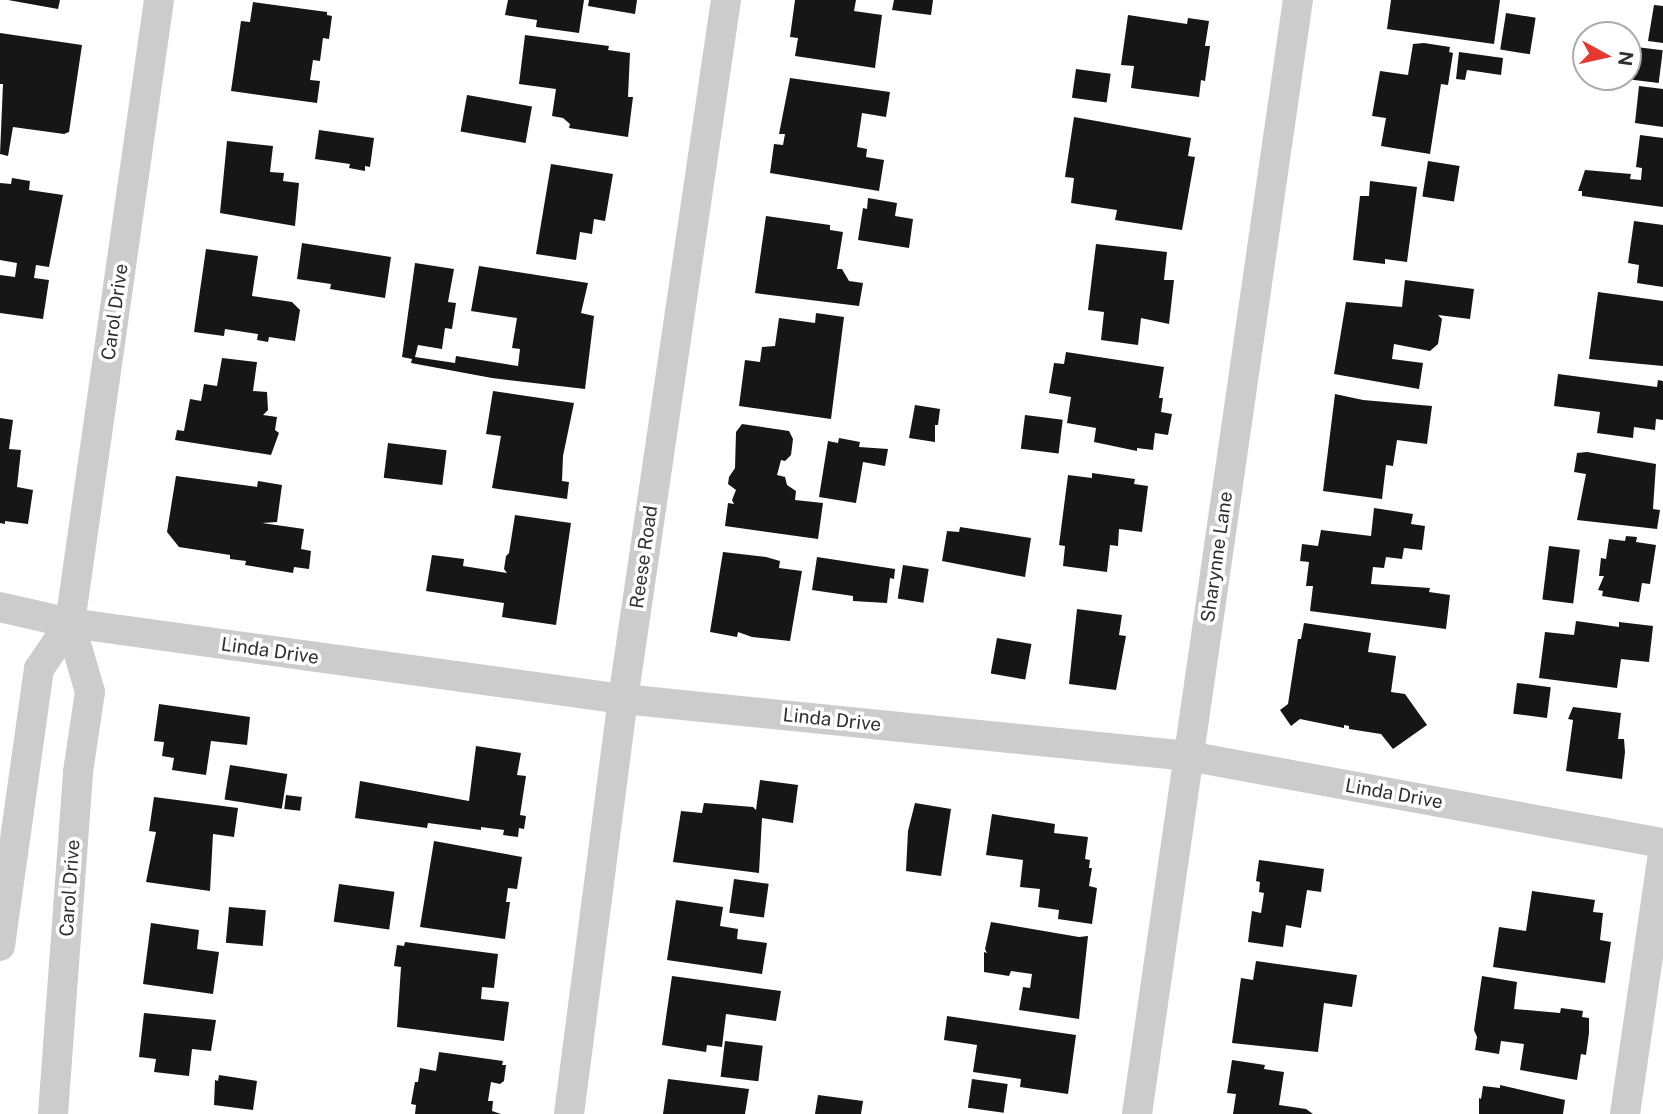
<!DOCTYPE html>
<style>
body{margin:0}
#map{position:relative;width:1663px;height:1114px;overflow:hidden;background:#fff;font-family:"Public Sans",sans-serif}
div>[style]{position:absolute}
.building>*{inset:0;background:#161616;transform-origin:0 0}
.street>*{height:30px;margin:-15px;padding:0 15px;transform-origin:15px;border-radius:15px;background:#ccc}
span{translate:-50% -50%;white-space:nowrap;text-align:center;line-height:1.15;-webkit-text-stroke:7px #fff;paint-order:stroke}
.street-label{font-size:19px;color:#2f2f2f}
.north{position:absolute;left:1572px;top:21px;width:70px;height:70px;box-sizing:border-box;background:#fff;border:2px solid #acacac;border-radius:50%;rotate:98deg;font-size:19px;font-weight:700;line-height:28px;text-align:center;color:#2f2f2f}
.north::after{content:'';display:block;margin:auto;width:24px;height:32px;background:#e73830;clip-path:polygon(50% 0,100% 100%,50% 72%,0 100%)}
</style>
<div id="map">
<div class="building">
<i style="clip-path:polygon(8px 0,60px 0,58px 9px)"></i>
<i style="clip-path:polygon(508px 0,584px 0,579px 33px,536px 27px,537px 20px,505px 15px)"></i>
<i style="clip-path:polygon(589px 0,637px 0,635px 14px,588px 6px)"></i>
<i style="clip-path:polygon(795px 0,856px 0,854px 11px,882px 15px,875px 68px,795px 56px,798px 38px,790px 37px)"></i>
<i style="clip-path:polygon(894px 0,933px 0,931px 15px,892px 10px)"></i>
<i style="clip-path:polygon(1391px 0,1500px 0,1494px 44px,1387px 29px)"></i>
<i style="clip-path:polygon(253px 2px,327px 12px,327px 15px,332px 16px,329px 39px,323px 38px,320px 61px,313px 60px,310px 80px,320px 81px,317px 103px,231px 91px,241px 21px,250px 22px)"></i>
<i style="clip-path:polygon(1654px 5px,1663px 6px,1663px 43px,1648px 41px)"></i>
<i style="left:1506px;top:13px;width:30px;height:37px;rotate:9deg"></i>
<i style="clip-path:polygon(1128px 15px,1187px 24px,1188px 18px,1209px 21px,1205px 46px,1210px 46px,1205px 81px,1201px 80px,1199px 97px,1131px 88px,1134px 66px,1121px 65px)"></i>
<i style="clip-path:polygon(0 33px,82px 45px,69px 132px,64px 134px,13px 127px,8px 156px,0 154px,3px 84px,0 84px)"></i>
<i style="clip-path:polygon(525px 35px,609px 46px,608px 50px,630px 53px,628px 97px,633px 97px,628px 137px,569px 128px,570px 124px,563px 118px,552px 116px,556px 89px,519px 84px)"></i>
<i style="clip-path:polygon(1424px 43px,1450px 47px,1449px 52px,1453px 53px,1448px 85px,1441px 84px,1430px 154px,1381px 146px,1386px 118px,1372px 116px,1380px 71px,1408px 75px,1413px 44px)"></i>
<i style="left:1628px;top:46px;width:35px;height:33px;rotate:7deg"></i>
<i style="clip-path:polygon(1459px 52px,1503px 58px,1501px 75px,1467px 70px,1465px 80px,1456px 79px)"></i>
<i style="left:1076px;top:69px;width:35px;height:29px;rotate:8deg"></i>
<i style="clip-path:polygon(790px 78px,890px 92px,886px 117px,862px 113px,857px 147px,867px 149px,866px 157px,884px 160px,879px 191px,770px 173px,774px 144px,783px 145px,785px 134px,779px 134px)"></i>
<i style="clip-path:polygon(1639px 86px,1663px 89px,1663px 127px,1635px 123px)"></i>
<i style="left:467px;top:95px;width:66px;height:37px;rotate:10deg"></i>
<i style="clip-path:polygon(1074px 117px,1191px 138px,1188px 156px,1195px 157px,1182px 230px,1115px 220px,1117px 210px,1071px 203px,1074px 178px,1065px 177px)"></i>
<i style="clip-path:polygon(319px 130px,374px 138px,370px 167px,365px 166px,365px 171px,349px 168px,350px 164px,315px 159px)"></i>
<i style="clip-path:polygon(1640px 135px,1663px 138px,1663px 207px,1582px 196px,1582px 191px,1578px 191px,1585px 170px,1631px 174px,1630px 179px,1641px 180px,1642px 168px,1636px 167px)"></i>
<i style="clip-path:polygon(227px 141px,273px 146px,270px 172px,284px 173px,283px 181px,299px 183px,295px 226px,220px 213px)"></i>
<i style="left:1428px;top:161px;width:32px;height:36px;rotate:9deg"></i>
<i style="clip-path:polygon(551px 164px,613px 174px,605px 221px,594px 219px,592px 234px,580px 232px,576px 260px,536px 254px)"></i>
<i style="clip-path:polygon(12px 178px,30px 181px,29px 190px,63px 195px,49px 267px,36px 265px,34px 278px,49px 280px,43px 319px,0 313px,0 275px,15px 277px,17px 263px,0 260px,0 183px,11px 184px)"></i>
<i style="clip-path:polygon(1370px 181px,1417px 187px,1407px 262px,1385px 259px,1385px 264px,1353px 260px,1360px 196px,1369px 196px)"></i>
<i style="clip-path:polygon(868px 198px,897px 203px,895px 216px,913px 219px,909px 248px,858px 240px,863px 208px,867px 209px)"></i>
<i style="clip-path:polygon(766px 216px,830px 225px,830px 230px,843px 232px,837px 269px,842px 269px,849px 281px,863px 283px,859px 306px,755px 293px)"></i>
<i style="clip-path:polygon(1634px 221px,1663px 225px,1663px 287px,1637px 283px,1639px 265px,1628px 263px)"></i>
<i style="clip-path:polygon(302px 243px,391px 257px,385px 298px,330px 289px,331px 284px,297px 279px)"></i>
<i style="clip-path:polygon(1096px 244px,1167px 252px,1164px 280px,1174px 280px,1169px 324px,1141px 318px,1138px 345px,1101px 340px,1104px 312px,1088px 310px)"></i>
<i style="clip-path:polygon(206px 249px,258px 256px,252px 296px,292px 302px,300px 310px,295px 341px,269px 337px,268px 342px,257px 340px,258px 334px,225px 329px,224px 336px,194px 332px)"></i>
<i style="clip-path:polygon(415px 263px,454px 269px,448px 302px,456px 303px,452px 329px,445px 328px,442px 349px,418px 345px,415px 357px,455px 363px,456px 356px,518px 366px,520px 349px,512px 348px,517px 318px,471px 311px,479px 266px,588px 283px,581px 313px,594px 316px,585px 389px,492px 378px,411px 363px,412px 359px,402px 357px)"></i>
<i style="clip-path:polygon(1405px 280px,1474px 289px,1470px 319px,1438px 315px,1442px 319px,1438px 344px,1430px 351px,1394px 344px,1392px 359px,1423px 363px,1419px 389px,1334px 374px,1346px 302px,1402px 307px)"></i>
<i style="clip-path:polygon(1598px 292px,1663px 301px,1663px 366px,1589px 359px)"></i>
<i style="clip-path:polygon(816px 313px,844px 317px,831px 419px,739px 406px,745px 360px,760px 362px,762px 347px,775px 346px,779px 318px,815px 323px)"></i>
<i style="clip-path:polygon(1066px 352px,1164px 367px,1159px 398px,1163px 398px,1161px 412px,1172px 414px,1168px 435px,1155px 433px,1153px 450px,1137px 448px,1137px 451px,1094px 442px,1096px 428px,1067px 423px,1071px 397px,1049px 393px,1054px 363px,1064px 364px)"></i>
<i style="clip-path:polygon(222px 358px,257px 362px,253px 391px,267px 392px,268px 410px,263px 415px,277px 417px,275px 430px,279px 433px,271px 455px,175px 440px,177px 430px,184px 431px,190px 399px,201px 401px,204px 384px,217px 386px)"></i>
<i style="clip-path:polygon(1558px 374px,1657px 387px,1658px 380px,1663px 381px,1663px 420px,1656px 419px,1655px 430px,1634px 427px,1633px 438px,1597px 433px,1600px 412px,1554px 406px)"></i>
<i style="clip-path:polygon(493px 391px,574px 403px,563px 456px,562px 481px,569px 482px,567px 499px,492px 488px,501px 436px,486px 434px)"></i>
<i style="clip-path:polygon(1335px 394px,1363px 400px,1432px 406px,1427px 444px,1397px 440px,1393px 466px,1386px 465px,1382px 499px,1323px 491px)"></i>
<i style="clip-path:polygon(915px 405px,940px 409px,938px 425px,935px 425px,935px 442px,909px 438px)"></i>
<i style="left:1025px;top:415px;width:38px;height:34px;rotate:7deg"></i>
<i style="clip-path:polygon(0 418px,13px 420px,9px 449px,21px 450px,17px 487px,33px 490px,28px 524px,5px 521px,5px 524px,0 523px)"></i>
<i style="clip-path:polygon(742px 424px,789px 431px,793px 439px,791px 455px,785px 461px,781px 460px,777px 475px,785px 477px,787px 485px,796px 491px,795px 500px,823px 503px,818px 539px,725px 526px,728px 503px,734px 504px,732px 500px,736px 490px,728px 484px,729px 477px,735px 468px,736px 432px)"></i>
<i style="clip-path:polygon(839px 438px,860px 442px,859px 447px,888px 449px,885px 466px,863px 462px,856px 503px,819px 497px,828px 441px,838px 443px)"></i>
<i style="left:388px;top:443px;width:59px;height:35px;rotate:7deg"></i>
<i style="clip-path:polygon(1587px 452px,1656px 464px,1653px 509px,1660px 510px,1657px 529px,1577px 520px,1586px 474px,1574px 472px,1577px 453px)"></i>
<i style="clip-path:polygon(1092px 473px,1135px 479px,1134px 484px,1148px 486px,1142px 532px,1119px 529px,1118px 546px,1110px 545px,1107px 572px,1063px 566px,1065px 546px,1059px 545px,1068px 475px,1092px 478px)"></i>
<i style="clip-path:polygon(176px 476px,257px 487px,258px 481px,282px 485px,277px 522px,262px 523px,304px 529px,301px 549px,311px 551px,309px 569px,294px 567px,293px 573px,245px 565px,246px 561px,230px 559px,230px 555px,179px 547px,167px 532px)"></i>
<i style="clip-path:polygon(1374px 508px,1413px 514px,1411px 524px,1425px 526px,1422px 550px,1404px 548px,1402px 559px,1386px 557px,1384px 568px,1373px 567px,1371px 584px,1430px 588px,1429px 592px,1450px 595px,1446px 629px,1310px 611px,1313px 586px,1306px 586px,1309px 562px,1300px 561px,1302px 544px,1318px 546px,1321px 530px,1371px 536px)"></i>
<i style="clip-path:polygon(515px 515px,571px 523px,556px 625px,502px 617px,504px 603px,426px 591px,432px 555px,464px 559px,463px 566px,507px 573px,504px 569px,506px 556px,509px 553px)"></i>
<i style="clip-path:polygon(960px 527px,1031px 538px,1025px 577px,942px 561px,947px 531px,959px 532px)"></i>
<i style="clip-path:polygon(1626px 536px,1637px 537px,1636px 542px,1656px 545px,1650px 584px,1642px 583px,1639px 602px,1602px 596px,1603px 591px,1598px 590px,1604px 576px,1599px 576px,1601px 558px,1606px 559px,1609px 539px,1625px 541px)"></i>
<i style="left:1549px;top:546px;width:31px;height:54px;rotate:7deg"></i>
<i style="clip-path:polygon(723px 552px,766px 557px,780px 561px,779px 568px,802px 571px,790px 641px,752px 637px,738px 632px,737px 637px,710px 632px)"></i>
<i style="clip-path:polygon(817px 557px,895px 569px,894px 579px,890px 578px,887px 603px,853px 601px,853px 596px,812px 590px)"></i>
<i style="left:903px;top:565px;width:26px;height:34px;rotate:9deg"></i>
<i style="clip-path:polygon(1077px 609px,1122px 615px,1119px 635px,1126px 636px,1116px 690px,1069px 684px)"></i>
<i style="clip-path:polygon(1576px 621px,1619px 627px,1619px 622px,1653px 626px,1649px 662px,1621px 659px,1617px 688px,1539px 678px,1545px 632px,1574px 635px)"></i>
<i style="clip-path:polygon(1304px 623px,1371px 633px,1368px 652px,1396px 656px,1391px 692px,1405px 694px,1427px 725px,1393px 749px,1381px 734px,1349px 729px,1349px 726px,1344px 725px,1344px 728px,1300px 719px,1291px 726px,1280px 710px,1288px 704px,1298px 639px,1301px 639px)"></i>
<i style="left:997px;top:638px;width:35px;height:36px;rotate:10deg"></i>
<i style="left:1517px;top:683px;width:34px;height:31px;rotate:7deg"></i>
<i style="clip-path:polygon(159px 704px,250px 717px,247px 745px,211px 741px,206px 775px,172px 770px,174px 758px,162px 756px,164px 742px,154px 741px)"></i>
<i style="clip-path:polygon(1573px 707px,1621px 713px,1618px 739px,1624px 739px,1625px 752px,1622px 779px,1566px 771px,1573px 720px,1568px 719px)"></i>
<i style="clip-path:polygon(476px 746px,521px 753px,517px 775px,526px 776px,520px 815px,526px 816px,524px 829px,519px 828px,518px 837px,503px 835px,504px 830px,481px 827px,481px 830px,428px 823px,427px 828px,355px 818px,360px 781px,469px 801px)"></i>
<i style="left:230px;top:765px;width:58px;height:35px;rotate:9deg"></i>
<i style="clip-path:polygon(760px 780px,798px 785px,793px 823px,762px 818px,759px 873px,673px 862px,681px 811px,702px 813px,704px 803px,753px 807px,756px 810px)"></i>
<i style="left:286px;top:795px;width:16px;height:14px;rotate:7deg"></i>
<i style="clip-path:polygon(154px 797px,238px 808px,234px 837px,213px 834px,210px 891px,146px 882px,156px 832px,149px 831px)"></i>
<i style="clip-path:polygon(915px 803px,951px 809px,941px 876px,906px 871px,908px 831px)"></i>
<i style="clip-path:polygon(992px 814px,1055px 824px,1054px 833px,1088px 837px,1085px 859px,1090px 860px,1089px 868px,1092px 868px,1089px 886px,1097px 888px,1092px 924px,1058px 919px,1059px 910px,1038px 907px,1040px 889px,1020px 887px,1023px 860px,986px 855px)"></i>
<i style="clip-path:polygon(434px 841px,522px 857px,517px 889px,508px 888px,506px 902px,510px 902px,505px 939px,420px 927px)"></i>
<i style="clip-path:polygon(1259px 860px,1324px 869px,1321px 892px,1307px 890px,1301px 928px,1286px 925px,1283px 947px,1248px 942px,1252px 911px,1261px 913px,1264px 893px,1259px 892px,1260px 882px,1256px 881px)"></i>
<i style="left:734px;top:879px;width:35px;height:34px;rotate:8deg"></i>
<i style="left:339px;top:884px;width:56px;height:38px;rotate:8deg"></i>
<i style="clip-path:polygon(1532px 891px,1595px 900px,1593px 912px,1603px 913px,1600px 940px,1611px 942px,1605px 983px,1493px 967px,1499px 927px,1526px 931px)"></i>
<i style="clip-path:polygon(676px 900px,723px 907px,720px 926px,738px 929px,737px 939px,767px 943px,762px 974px,667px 960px)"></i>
<i style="left:229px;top:907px;width:37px;height:36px;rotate:5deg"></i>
<i style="clip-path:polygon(991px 922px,1079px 937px,1088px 936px,1079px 1019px,1019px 1010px,1023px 987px,1030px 988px,1032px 974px,1011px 971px,1009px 976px,984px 972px,984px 952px,987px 953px,985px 949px)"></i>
<i style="clip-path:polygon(151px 923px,199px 930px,197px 949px,219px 952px,213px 994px,143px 984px)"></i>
<i style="clip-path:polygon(405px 942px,498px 954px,494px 988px,482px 987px,481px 999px,509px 1002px,504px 1041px,397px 1027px,401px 967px,394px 966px,397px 945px,404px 946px)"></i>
<i style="clip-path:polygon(1256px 961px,1357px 975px,1352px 1007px,1324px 1003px,1318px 1052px,1232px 1043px,1241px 978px,1253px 980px)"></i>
<i style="clip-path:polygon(672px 976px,781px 991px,776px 1021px,726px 1014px,722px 1047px,707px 1045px,706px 1052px,662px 1045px)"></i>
<i style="clip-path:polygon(1482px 976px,1517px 982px,1514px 1009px,1560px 1013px,1561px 1008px,1583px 1011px,1582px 1017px,1589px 1018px,1589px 1033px,1586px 1055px,1581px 1054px,1577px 1080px,1520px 1070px,1524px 1044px,1501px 1041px,1499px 1054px,1475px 1050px,1477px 1037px,1474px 1030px)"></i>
<i style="clip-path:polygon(144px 1013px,216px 1020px,211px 1051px,192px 1049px,189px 1076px,154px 1072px,156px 1059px,139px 1057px)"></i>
<i style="clip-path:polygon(947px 1016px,1076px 1035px,1068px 1094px,1020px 1087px,1021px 1079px,973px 1072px,977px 1045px,944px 1040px)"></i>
<i style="left:725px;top:1041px;width:38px;height:36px;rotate:7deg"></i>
<i style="clip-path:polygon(439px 1052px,503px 1061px,502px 1065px,506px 1065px,504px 1081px,500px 1084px,491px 1082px,488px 1101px,493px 1101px,492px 1111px,501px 1114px,415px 1114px,416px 1105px,411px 1104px,415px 1082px,418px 1082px,420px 1068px,436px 1071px)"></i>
<i style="clip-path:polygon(1232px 1060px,1265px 1065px,1264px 1069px,1284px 1072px,1279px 1105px,1306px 1109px,1313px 1114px,1233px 1114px,1236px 1094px,1227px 1093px)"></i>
<i style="clip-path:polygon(219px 1075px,257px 1081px,253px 1110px,214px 1105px,215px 1080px,218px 1081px)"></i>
<i style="clip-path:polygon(668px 1079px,749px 1089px,745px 1114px,663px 1114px)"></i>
<i style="left:972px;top:1079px;width:36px;height:29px;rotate:8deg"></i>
<i style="clip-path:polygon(1500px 1085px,1565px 1100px,1563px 1114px,1479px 1114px,1479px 1098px,1481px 1099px,1483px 1086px,1500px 1088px)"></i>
<i style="clip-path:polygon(818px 1095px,863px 1101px,861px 1114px,815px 1114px)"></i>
</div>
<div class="street">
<i style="left:0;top:607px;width:72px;rotate:12.9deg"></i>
<i style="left:70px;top:623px;width:558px;rotate:7.83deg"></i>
<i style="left:623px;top:699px;width:568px;rotate:5.76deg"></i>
<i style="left:1188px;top:756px;width:483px;rotate:10.4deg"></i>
<i style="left:0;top:946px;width:280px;rotate:-82deg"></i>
<i style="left:39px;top:669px;width:55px;rotate:-56deg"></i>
<i style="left:53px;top:1114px;width:343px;rotate:-85.8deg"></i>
<i style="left:78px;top:772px;width:81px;rotate:-81.5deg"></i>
<i style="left:90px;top:692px;width:72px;rotate:-106.2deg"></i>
<i style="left:70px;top:623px;width:629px;rotate:-81.87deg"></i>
<i style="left:569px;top:1114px;width:418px;rotate:-82.6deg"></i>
<i style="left:623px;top:699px;width:707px;rotate:-81.62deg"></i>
<i style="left:1137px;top:1114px;width:1126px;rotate:-81.78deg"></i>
<i style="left:1625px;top:1114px;width:262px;rotate:-81.7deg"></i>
</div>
<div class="street-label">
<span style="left:115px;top:312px;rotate:-82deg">Carol Drive</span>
<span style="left:644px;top:557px;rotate:-82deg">Reese Road</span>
<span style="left:1217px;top:557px;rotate:-82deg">Sharynne Lane</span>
<span style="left:270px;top:651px;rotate:8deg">Linda Drive</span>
<span style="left:832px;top:720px;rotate:6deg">Linda Drive</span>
<span style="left:1394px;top:794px;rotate:10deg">Linda Drive</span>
<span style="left:70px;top:888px;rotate:-86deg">Carol Drive</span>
</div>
<div class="north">N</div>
</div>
